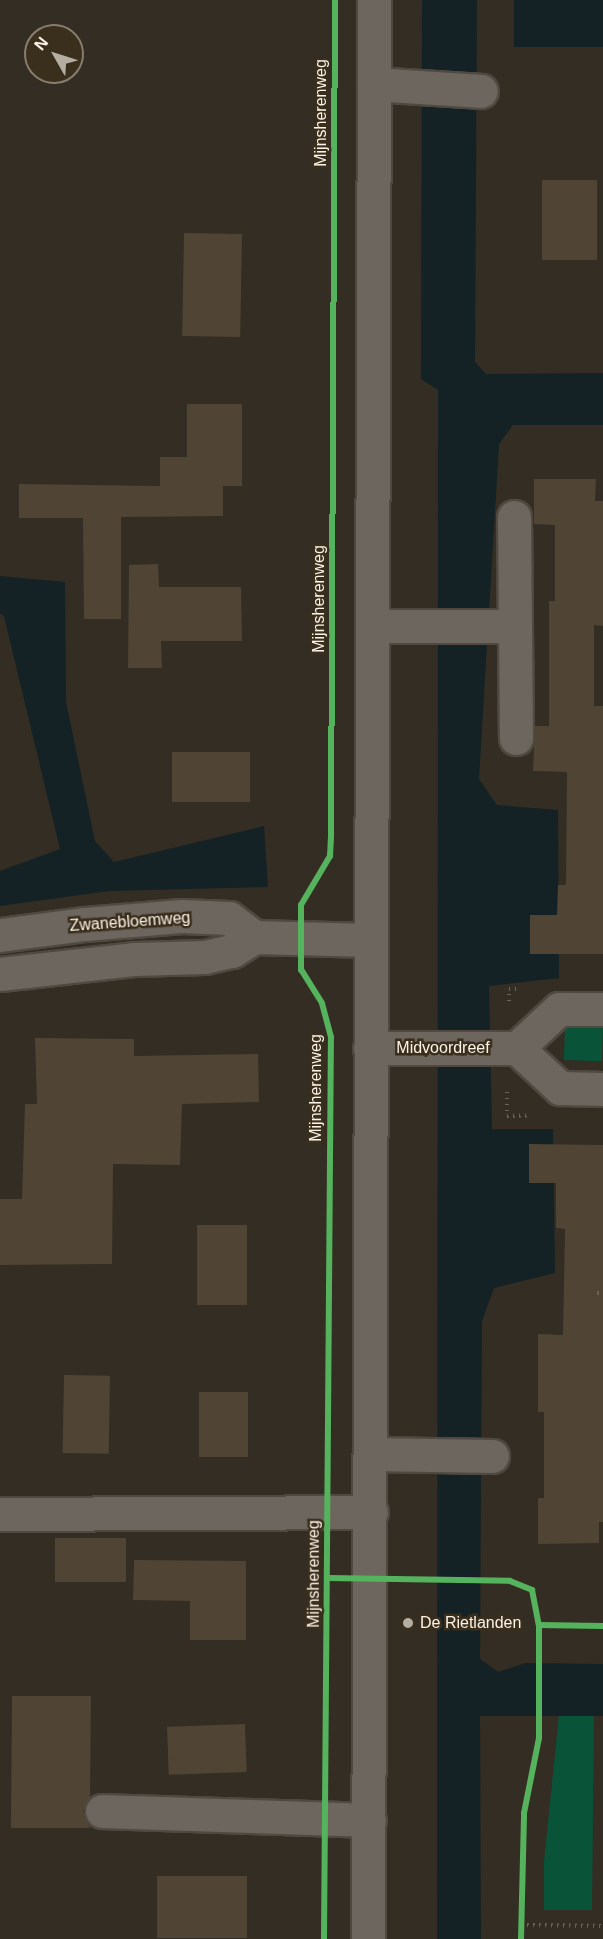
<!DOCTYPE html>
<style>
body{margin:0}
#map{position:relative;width:603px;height:1939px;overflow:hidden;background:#332d23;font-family:Helvetica,sans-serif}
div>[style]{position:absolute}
.green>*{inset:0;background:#095338;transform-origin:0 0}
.water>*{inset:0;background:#142225;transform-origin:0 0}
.building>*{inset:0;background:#504535;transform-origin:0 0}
.path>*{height:4px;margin-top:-2px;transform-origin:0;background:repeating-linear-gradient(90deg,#69635c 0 1.5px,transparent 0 6px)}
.roads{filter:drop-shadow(2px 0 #4f4941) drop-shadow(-2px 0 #4f4941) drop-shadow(0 2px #4f4941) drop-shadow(0 -2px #4f4941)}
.minor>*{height:33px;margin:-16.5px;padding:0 16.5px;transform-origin:16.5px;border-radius:16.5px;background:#6c665e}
.cycleway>*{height:6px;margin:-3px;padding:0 3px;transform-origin:3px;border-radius:3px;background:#56b35d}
.dots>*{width:16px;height:16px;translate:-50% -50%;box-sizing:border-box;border:3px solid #3a2e1c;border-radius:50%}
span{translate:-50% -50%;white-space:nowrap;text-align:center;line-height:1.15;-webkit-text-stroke:5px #3a2e1c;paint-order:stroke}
.street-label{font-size:16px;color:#fbf3e8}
.poi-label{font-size:16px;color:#fbf3e8}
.left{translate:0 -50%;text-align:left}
.north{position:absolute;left:24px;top:24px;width:60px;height:60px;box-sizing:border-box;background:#3a2e1c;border:2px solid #877d6e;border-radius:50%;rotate:309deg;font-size:16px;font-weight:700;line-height:24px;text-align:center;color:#fbf3e8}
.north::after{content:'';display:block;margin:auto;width:21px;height:27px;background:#b5aea3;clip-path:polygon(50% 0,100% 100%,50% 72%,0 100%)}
</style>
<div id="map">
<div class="green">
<i style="left:565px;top:1027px;width:38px;height:33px;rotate:2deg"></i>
<i style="clip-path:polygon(559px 1715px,594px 1715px,592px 1910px,544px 1910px,544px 1861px)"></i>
</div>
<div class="water">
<i style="clip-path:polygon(422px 0,477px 0,475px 362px,486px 374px,603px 373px,603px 425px,513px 425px,499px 444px,479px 779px,497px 805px,558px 810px,559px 978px,489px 986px,492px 1129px,553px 1129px,555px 1273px,494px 1288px,482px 1321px,480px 1659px,498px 1672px,525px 1663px,603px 1664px,603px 1716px,480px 1716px,481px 1939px,437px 1939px,438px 390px,421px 379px)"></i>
<i style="left:514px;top:0;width:89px;height:47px"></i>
<i style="clip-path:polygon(0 576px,65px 582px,66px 702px,95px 841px,114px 862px,264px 826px,268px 887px,109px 891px,0 906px,0 871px,60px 849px,4px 616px,0 613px)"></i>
</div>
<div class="building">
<i style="left:542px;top:180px;width:55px;height:80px"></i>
<i style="left:184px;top:233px;width:58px;height:103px;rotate:1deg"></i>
<i style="clip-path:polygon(187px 404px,242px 404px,242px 486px,223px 486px,223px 516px,121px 517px,121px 619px,84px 619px,83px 518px,19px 518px,19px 484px,160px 486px,160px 457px,187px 457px)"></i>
<i style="clip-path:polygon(534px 479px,596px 479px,595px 501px,603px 501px,603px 626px,594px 625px,594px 706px,603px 706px,603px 954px,530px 954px,530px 915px,557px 915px,558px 885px,566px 885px,567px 772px,533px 771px,535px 726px,549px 726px,549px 601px,555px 601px,555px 525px,534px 524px)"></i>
<i style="clip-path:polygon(158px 564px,159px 587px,241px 587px,242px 641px,161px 641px,162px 668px,128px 668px,129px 565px)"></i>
<i style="left:172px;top:752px;width:78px;height:50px"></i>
<i style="clip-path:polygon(35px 1038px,134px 1039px,134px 1056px,258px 1054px,259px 1102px,182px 1104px,180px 1165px,113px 1164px,112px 1264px,0 1265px,0 1199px,22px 1199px,25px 1104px,37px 1104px)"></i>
<i style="clip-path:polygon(529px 1144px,603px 1145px,603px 1522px,599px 1522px,599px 1543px,538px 1544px,538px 1498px,544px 1498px,544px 1412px,538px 1412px,538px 1334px,563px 1335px,565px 1229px,556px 1228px,556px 1183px,529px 1183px)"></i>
<i style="left:197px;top:1225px;width:50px;height:80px"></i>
<i style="left:64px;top:1375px;width:46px;height:78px;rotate:1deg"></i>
<i style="left:199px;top:1392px;width:49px;height:65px"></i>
<i style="left:55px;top:1538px;width:71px;height:44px"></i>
<i style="clip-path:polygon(134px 1560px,246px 1561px,246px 1640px,190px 1640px,190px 1601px,133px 1600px)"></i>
<i style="clip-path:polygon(12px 1696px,91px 1696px,90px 1797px,83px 1811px,90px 1828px,11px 1828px)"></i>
<i style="left:245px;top:1724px;width:48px;height:78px;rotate:88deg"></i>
<i style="left:157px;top:1876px;width:90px;height:62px"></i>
</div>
<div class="path">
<i style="left:509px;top:1001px;width:12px;rotate:-90deg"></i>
<i style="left:509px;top:989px;width:11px"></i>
<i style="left:507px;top:1092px;width:24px;rotate:90deg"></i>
<i style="left:507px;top:1116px;width:23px;rotate:-2deg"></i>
<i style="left:597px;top:1293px;width:6px"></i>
<i style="left:521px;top:1925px;width:82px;rotate:0.7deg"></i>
</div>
<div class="roads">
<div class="minor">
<i style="left:374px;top:84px;width:107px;rotate:3.7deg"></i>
<i style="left:514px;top:517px;width:111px;rotate:89.5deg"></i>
<i style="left:373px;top:626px;width:125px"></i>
<i style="left:498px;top:626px;width:17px;rotate:7deg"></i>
<i style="left:515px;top:628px;width:110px;rotate:89.5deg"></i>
<i style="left:0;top:935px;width:86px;rotate:-7.4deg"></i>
<i style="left:85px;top:924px;width:97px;rotate:-4.7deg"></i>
<i style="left:182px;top:916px;width:47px;rotate:2.4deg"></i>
<i style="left:229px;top:918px;width:31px;rotate:37deg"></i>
<i style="left:0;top:974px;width:134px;rotate:-6.4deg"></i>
<i style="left:133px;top:959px;width:72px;rotate:-1.6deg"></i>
<i style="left:205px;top:957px;width:28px;rotate:-13deg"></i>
<i style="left:232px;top:951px;width:26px;rotate:-32deg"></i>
<i style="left:254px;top:937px;width:116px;rotate:1.5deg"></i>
<i style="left:603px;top:1009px;width:44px;rotate:180deg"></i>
<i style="left:559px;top:1009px;width:57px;rotate:137.1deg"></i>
<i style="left:517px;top:1048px;width:59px;rotate:42.9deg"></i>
<i style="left:560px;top:1088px;width:43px;rotate:1.3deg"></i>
<i style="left:370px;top:1048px;width:147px"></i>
<i style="left:371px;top:1454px;width:121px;rotate:0.9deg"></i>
<i style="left:0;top:1514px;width:371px;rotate:-0.3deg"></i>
<i style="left:102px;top:1811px;width:267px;rotate:1.9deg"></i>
<i style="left:368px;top:1939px;width:1939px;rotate:-89.82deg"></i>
</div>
</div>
<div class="cycleway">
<i style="left:328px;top:1578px;width:182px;rotate:0.9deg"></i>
<i style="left:510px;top:1581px;width:24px;rotate:22deg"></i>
<i style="left:532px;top:1590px;width:36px;rotate:79deg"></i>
<i style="left:539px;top:1625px;width:64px;rotate:0.9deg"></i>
<i style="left:324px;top:1939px;width:902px;rotate:-89.56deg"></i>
<i style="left:331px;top:1037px;width:35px;rotate:-105deg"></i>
<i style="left:322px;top:1003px;width:39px;rotate:-122deg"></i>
<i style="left:301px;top:970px;width:65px;rotate:-90deg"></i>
<i style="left:301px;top:905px;width:57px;rotate:-59.4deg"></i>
<i style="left:330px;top:856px;width:21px;rotate:-87deg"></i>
<i style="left:331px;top:835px;width:835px;rotate:-89.73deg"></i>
<i style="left:521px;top:1939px;width:126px;rotate:-88.6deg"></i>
<i style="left:524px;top:1813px;width:76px;rotate:-78.7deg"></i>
<i style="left:539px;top:1738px;width:113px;rotate:-90deg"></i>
</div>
<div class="dots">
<i style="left:408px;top:1623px;background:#b5aea3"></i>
</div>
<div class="street-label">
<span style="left:321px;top:113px;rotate:-90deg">Mijnsherenweg</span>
<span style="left:319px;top:599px;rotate:-90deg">Mijnsherenweg</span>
<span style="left:130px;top:922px;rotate:-4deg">Zwanebloemweg</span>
<span style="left:443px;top:1048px">Midvoordreef</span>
<span style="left:316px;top:1088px;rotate:-90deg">Mijnsherenweg</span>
<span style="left:314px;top:1574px;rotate:-90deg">Mijnsherenweg</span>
</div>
<div class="poi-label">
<span class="left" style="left:420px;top:1623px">De Rietlanden</span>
</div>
<div class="north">N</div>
</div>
